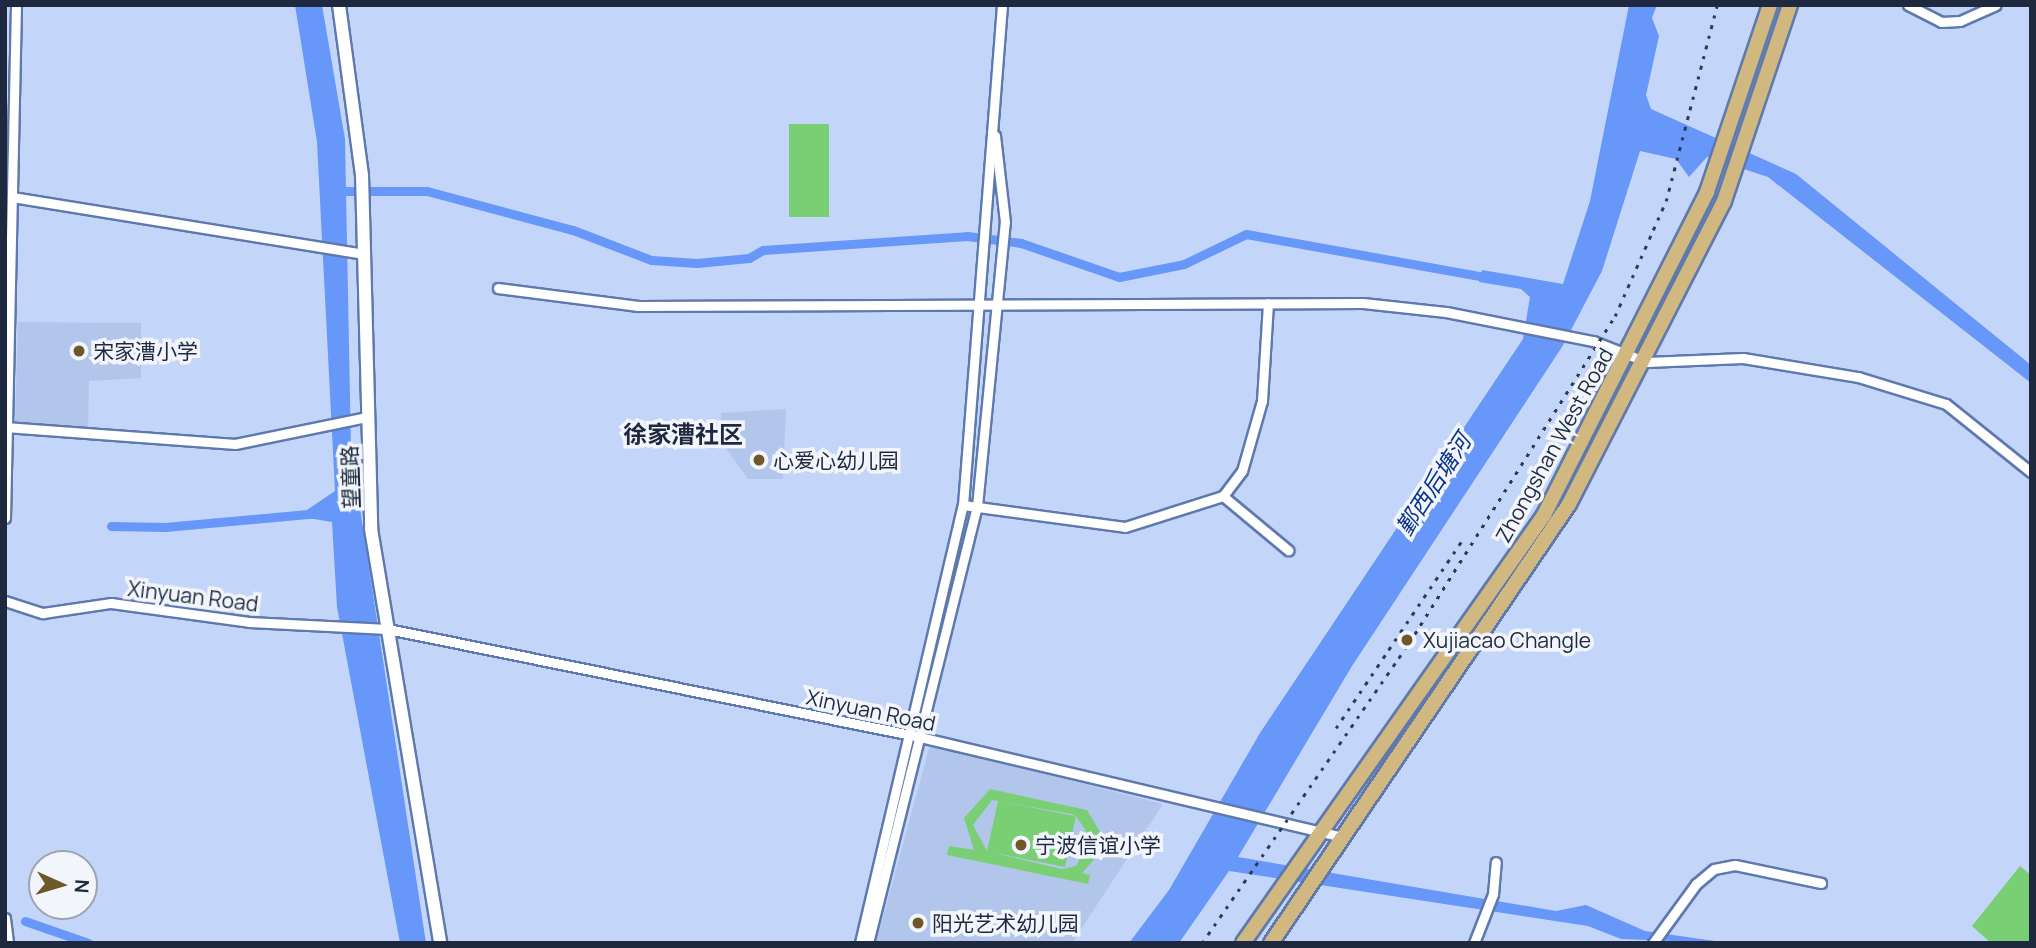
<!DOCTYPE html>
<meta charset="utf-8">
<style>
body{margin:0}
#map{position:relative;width:2036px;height:948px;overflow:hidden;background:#c3d5f8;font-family:Manrope,"Noto Sans SC",sans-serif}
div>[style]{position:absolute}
.built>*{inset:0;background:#b2c6ec}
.green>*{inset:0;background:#7ace74;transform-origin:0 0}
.water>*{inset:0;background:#6697f9}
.canal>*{height:9px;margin:-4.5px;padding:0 4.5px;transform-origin:4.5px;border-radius:4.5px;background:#6697f9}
.roads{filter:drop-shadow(2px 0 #5e79ad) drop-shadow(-2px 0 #5e79ad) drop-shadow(0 2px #5e79ad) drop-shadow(0 -2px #5e79ad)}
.minor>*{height:9px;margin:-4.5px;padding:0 4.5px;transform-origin:4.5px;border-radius:4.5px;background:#fff}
.secondary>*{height:12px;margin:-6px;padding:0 6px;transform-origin:6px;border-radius:6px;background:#fff}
.primary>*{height:14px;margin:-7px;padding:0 7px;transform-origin:7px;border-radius:7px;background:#d1b780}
.rail>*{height:2.5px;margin-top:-1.25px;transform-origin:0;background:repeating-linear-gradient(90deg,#2f3a52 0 3.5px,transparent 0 10.5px)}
.dots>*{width:19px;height:19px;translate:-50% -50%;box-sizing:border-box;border:4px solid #f2f6fc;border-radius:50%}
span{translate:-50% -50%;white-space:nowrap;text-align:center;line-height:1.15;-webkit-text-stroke:7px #f2f6fc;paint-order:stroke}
.poi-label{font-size:21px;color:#1e293f}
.left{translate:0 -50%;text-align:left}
.street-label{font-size:21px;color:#1e293f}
.water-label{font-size:23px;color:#0a3286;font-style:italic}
.quarter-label{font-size:24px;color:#1e293f;font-weight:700}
.frame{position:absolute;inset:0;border:7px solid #1e293f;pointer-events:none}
.north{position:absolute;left:28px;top:850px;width:70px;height:70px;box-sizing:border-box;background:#f2f6fc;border:2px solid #9da4b0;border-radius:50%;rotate:94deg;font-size:19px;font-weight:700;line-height:28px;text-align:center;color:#1e293f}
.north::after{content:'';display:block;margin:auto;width:24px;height:32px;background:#6f5828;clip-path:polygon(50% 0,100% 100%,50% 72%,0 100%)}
</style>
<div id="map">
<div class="built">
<i style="clip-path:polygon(18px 322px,141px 323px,141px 378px,89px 381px,88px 430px,15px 423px)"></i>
<i style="clip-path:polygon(786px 409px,783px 479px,748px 479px,720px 440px,721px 413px)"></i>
<i style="clip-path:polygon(930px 745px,1163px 804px,1072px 943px,876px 943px)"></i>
</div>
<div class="green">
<i style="left:789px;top:124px;width:40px;height:93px"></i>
<i style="clip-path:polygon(evenodd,990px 789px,1087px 810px,1100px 832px,1097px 856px,1082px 873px,1090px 875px,1088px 884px,947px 855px,949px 846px,974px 850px,964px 818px,990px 789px,992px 800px,1072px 814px,1075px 816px,998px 801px,987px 851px,973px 825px,992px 800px,990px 789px,1076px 816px,1091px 839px,1076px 866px,1062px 869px,990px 852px,1065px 867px,1076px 816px)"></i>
<i style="clip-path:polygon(2020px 866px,2031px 875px,2031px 943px,1991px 943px,1972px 926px)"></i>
</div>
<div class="water">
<i style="clip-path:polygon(295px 5px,322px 5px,345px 139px,351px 449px,426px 943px,400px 943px,337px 607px,332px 522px,308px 518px,307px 510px,335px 491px,317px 142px)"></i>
<i style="clip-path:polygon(1629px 5px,1657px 5px,1652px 18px,1659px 36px,1646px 95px,1651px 109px,1796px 174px,2031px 365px,2031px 383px,1768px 177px,1707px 157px,1689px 177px,1676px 159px,1640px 151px,1602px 271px,1562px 347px,1352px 666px,1238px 857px,1556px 911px,1586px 905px,1645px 931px,1729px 943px,1621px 939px,1588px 926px,1229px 871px,1179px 943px,1129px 943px,1169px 890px,1260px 733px,1523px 339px,1530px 297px,1521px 289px,1479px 282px,1482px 270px,1563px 284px,1590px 201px)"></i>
</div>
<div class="canal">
<i style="left:338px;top:191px;width:89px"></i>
<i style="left:427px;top:191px;width:151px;rotate:15deg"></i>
<i style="left:573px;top:230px;width:84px;rotate:21deg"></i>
<i style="left:651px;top:260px;width:46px;rotate:3.7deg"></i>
<i style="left:697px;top:263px;width:52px;rotate:-5.5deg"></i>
<i style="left:749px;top:258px;width:16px;rotate:-30deg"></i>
<i style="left:763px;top:250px;width:204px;rotate:-3.9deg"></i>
<i style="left:967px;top:236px;width:54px;rotate:7.4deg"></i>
<i style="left:1021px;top:243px;width:104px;rotate:19.1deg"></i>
<i style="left:1119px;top:277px;width:66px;rotate:-11.3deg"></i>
<i style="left:1184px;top:264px;width:69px;rotate:-25.8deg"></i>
<i style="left:1246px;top:234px;width:249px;rotate:10.2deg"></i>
<i style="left:111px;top:526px;width:54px;rotate:1.1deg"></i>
<i style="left:165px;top:527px;width:154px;rotate:-5.2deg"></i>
<i style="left:25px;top:921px;width:67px;rotate:19.2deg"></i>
</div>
<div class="roads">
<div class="minor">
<i style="left:1908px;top:5px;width:37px;rotate:27deg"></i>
<i style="left:1941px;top:22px;width:19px;rotate:-3deg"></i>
<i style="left:1960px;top:21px;width:39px;rotate:-24deg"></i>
<i style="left:12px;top:197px;width:357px;rotate:9.2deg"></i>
<i style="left:498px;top:288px;width:141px;rotate:7.3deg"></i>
<i style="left:638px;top:306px;width:725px;rotate:-0.24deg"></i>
<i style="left:1363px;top:303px;width:83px;rotate:6.2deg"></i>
<i style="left:1446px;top:312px;width:150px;rotate:11.2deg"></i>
<i style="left:1593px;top:341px;width:58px;rotate:21.3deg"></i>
<i style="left:1647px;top:362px;width:96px;rotate:-2.4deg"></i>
<i style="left:1743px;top:358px;width:117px;rotate:9.4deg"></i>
<i style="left:1858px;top:377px;width:92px;rotate:17.1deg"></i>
<i style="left:1946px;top:404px;width:109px;rotate:38.7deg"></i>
<i style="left:5px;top:427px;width:231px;rotate:4.2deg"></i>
<i style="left:235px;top:444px;width:135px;rotate:-11.6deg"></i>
<i style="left:1223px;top:496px;width:85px;rotate:39.7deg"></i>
<i style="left:963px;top:505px;width:163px;rotate:7.7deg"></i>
<i style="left:1125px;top:527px;width:103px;rotate:-17.6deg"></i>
<i style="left:1223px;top:496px;width:31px;rotate:-53deg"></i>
<i style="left:1242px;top:471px;width:73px;rotate:-74.1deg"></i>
<i style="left:1262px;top:401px;width:98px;rotate:-86.5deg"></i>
<i style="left:5px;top:518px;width:513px;rotate:-88.77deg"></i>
<i style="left:5px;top:601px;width:40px;rotate:18deg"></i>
<i style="left:43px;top:613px;width:69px;rotate:-8.4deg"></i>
<i style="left:111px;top:603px;width:139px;rotate:7.8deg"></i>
<i style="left:249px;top:622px;width:139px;rotate:2.9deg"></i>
<i style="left:388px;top:629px;width:534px;rotate:11.46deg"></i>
<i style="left:911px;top:735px;width:444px;rotate:13.3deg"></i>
<i style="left:5px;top:918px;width:25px;rotate:83deg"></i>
<i style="left:860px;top:943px;width:450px;rotate:-76.8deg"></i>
<i style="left:963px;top:505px;width:502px;rotate:-85.54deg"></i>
<i style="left:868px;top:943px;width:450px;rotate:-76deg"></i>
<i style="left:977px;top:506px;width:285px;rotate:-84.4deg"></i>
<i style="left:1005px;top:222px;width:87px;rotate:-96.6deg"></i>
<i style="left:1474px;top:943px;width:53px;rotate:-68.8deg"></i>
<i style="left:1493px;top:894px;width:32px;rotate:-85deg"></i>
<i style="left:1653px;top:943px;width:73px;rotate:-53.9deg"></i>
<i style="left:1696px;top:884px;width:23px;rotate:-40deg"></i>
<i style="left:1714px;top:869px;width:21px;rotate:-11deg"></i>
<i style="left:1735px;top:865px;width:88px;rotate:11.8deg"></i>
</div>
<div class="secondary">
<i style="left:339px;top:5px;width:172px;rotate:82.3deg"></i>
<i style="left:362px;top:175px;width:354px;rotate:88.5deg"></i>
<i style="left:371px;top:529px;width:420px;rotate:80.5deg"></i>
</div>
<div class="primary">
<i style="left:1243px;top:943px;width:523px;rotate:-54.88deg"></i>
<i style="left:1544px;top:515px;width:362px;rotate:-63.2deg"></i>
<i style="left:1707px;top:192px;width:197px;rotate:-71.4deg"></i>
<i style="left:1271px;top:943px;width:531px;rotate:-55.83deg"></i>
<i style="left:1569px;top:504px;width:340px;rotate:-62.9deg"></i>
<i style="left:1724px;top:201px;width:207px;rotate:-71.4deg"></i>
</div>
</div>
<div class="rail">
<i style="left:1336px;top:728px;width:228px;rotate:-56.1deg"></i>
<i style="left:1202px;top:943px;width:364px;rotate:-55.4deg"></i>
<i style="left:1409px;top:643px;width:386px;rotate:-57.8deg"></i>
<i style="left:1615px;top:316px;width:126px;rotate:-66.1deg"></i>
<i style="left:1666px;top:201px;width:203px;rotate:-75.4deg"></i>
</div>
<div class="dots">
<i style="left:79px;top:351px;background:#6f5828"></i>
<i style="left:759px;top:460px;background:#6f5828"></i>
<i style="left:1407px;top:640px;background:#6f5828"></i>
<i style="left:1021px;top:845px;background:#6f5828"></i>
<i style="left:918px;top:923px;background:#6f5828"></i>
</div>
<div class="poi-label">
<span class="left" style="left:93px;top:351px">宋家漕小学</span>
<span class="left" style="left:773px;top:460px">心爱心幼儿园</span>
<span class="left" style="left:1423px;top:640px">Xujiacao Changle</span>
<span class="left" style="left:1035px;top:845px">宁波信谊小学</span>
<span class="left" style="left:932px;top:923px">阳光艺术幼儿园</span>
</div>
<div class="street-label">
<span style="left:1554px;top:445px;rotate:-61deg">Zhongshan West Road</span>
<span style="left:350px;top:477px;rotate:-92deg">望童路</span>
<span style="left:193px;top:596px;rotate:7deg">Xinyuan Road</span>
<span style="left:871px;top:710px;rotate:12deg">Xinyuan Road</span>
</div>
<div class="water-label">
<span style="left:1433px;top:484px;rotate:-57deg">鄞西后塘河</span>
</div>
<div class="quarter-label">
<span style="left:683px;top:434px">徐家漕社区</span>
</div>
<div class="frame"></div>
<div class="north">N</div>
</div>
